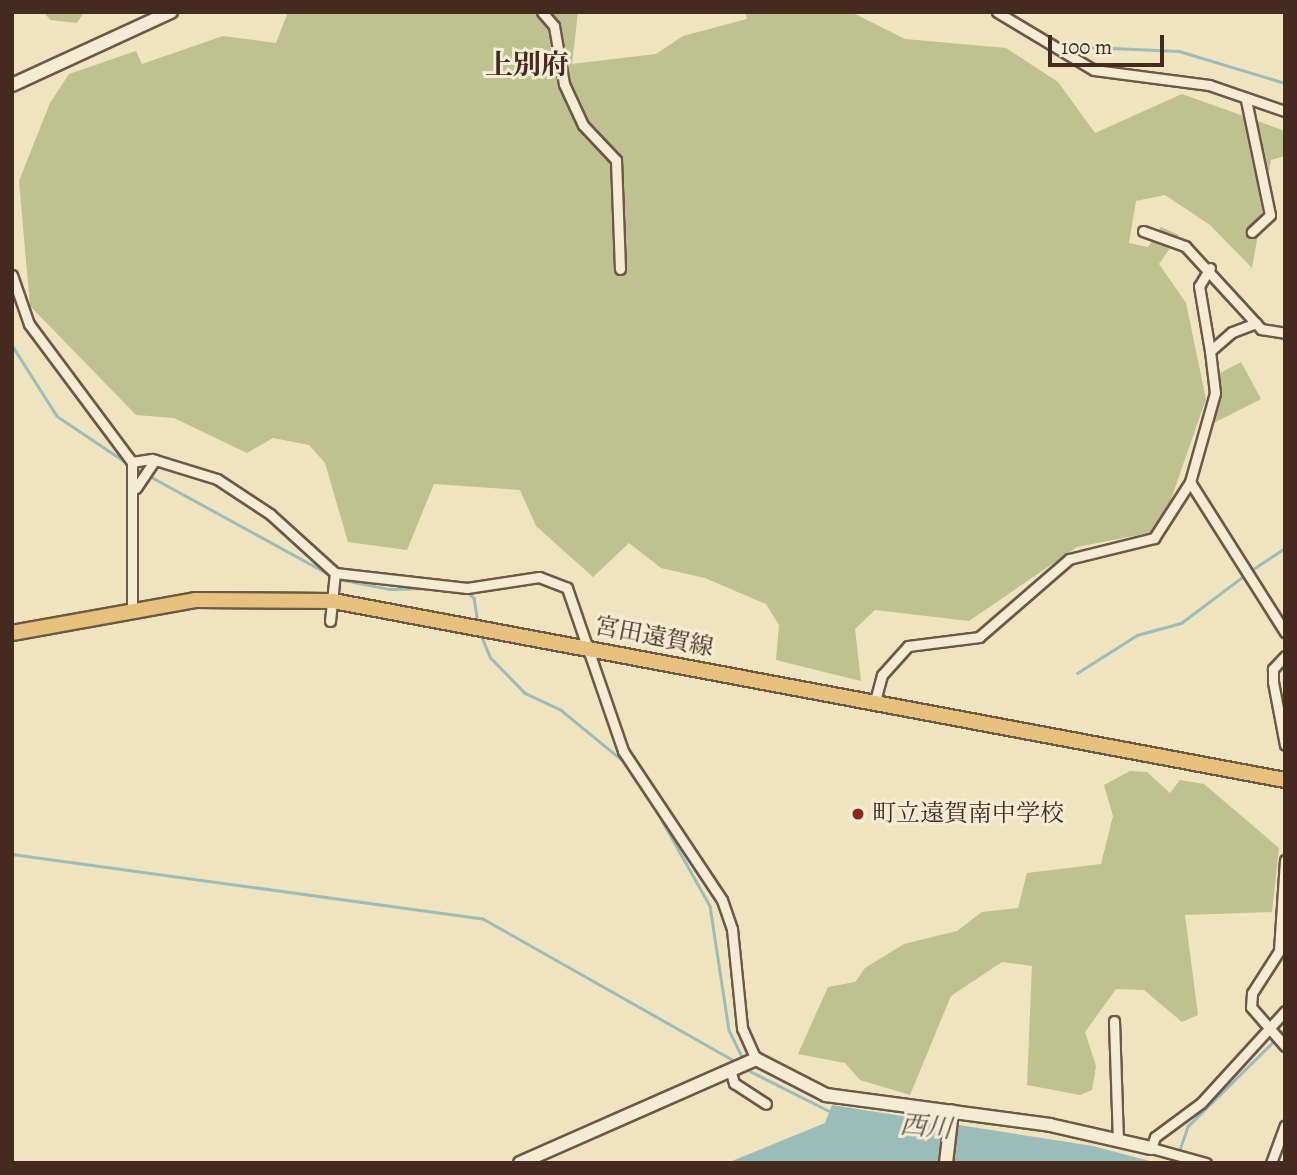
<!DOCTYPE html>
<meta charset="utf-8">
<style>
body{margin:0}
#map{position:relative;width:1297px;height:1175px;overflow:hidden;background:#eee4bd;font-family:Alegreya,"Noto Serif JP",serif}
div>[style]{position:absolute}
.green>*{inset:0;background:#bec28e}
.water>*{inset:0;background:#9bbdb9}
.stream>*{height:2.5px;margin:-1.25px;padding:0 1.25px;transform-origin:1.25px;border-radius:1.25px;background:#9bbdb9}
.roads{filter:drop-shadow(2px 0 #6e5846) drop-shadow(-2px 0 #6e5846) drop-shadow(0 2px #6e5846) drop-shadow(0 -2px #6e5846)}
.street>*{height:9px;margin:-4.5px;padding:0 4.5px;transform-origin:4.5px;border-radius:4.5px;background:#f4edd4}
.secondary>*{height:12px;margin:-6px;padding:0 6px;transform-origin:6px;border-radius:6px;background:#f4edd4}
.primary>*{height:14px;margin:-7px;padding:0 7px;transform-origin:7px;border-radius:7px;background:#e7c27e}
.dots>*{width:19px;height:19px;translate:-50% -50%;box-sizing:border-box;border:4px solid #f4edd4;border-radius:50%}
span{translate:-50% -50%;white-space:nowrap;text-align:center;line-height:1.15;-webkit-text-stroke:6px #f4edd4;paint-order:stroke}
.street-label{font-size:24px;color:#442a1f}
.poi-label{font-size:24px;color:#442a1f}
.left{translate:0 -50%;text-align:left}
.water-label{font-size:26px;color:#5a4f46;font-style:italic}
.quarter-label{font-size:28px;color:#442a1f;font-weight:700}
.frame{position:absolute;inset:0;border:14px solid #442a1f;pointer-events:none}
.scale{position:absolute;left:1048px;top:35px;width:116px;height:32px;box-sizing:border-box;border:4px solid #442a1f;border-top:0;padding-left:9px;font-size:21px;line-height:24px;white-space:nowrap;color:#442a1f;-webkit-text-stroke:5px #f4edd4;paint-order:stroke}
</style>
<div id="map">
<div class="green">
<i style="clip-path:polygon(44px 12px,84px 12px,77px 23px,50px 20px)"></i>
<i style="clip-path:polygon(288px 12px,578px 12px,572px 64px,656px 54px,683px 36px,747px 19px,745px 12px,851px 12px,905px 39px,1006px 48px,1058px 82px,1095px 133px,1182px 94px,1285px 131px,1285px 156px,1271px 160px,1252px 268px,1210px 225px,1165px 195px,1136px 201px,1129px 243px,1148px 247px,1161px 227px,1179px 235px,1159px 264px,1186px 303px,1206px 399px,1163px 522px,1154px 532px,1077px 547px,969px 621px,875px 610px,855px 629px,861px 681px,776px 660px,779px 625px,766px 604px,705px 578px,661px 568px,629px 543px,593px 577px,536px 526px,520px 490px,434px 484px,407px 550px,348px 542px,325px 463px,309px 445px,273px 438px,247px 453px,174px 418px,136px 415px,30px 306px,19px 181px,50px 103px,69px 74px,136px 51px,142px 64px,223px 36px,276px 43px)"></i>
<i style="clip-path:polygon(1241px 362px,1261px 399px,1208px 426px,1218px 374px)"></i>
<i style="clip-path:polygon(1130px 771px,1147px 772px,1170px 793px,1180px 780px,1204px 784px,1279px 848px,1272px 912px,1185px 915px,1198px 1015px,1182px 1022px,1144px 990px,1116px 989px,1085px 1032px,1096px 1066px,1092px 1090px,1080px 1095px,1027px 1085px,1032px 966px,1002px 962px,951px 996px,910px 1095px,860px 1080px,845px 1063px,798px 1054px,828px 987px,855px 982px,865px 968px,904px 944px,957px 931px,982px 912px,1018px 908px,1027px 873px,1101px 864px,1113px 816px,1104px 785px)"></i>
</div>
<div class="water">
<i style="clip-path:polygon(832px 1105px,1093px 1146px,1157px 1163px,727px 1163px,825px 1123px)"></i>
</div>
<div class="stream">
<i style="left:1036px;top:30px;width:34px;rotate:28deg"></i>
<i style="left:1066px;top:46px;width:113px;rotate:2.5deg"></i>
<i style="left:1179px;top:51px;width:111px;rotate:16.8deg"></i>
<i style="left:12px;top:345px;width:84px;rotate:57.6deg"></i>
<i style="left:57px;top:416px;width:88px;rotate:33.9deg"></i>
<i style="left:135px;top:468px;width:225px;rotate:28.7deg"></i>
<i style="left:1250px;top:571px;width:42px;rotate:-33.3deg"></i>
<i style="left:338px;top:579px;width:53px;rotate:10.9deg"></i>
<i style="left:390px;top:589px;width:42px;rotate:-1.4deg"></i>
<i style="left:466px;top:591px;width:11px;rotate:41deg"></i>
<i style="left:474px;top:598px;width:24px;rotate:81deg"></i>
<i style="left:481px;top:635px;width:25px;rotate:67deg"></i>
<i style="left:491px;top:658px;width:49px;rotate:45.8deg"></i>
<i style="left:525px;top:693px;width:40px;rotate:25deg"></i>
<i style="left:561px;top:710px;width:85px;rotate:39.3deg"></i>
<i style="left:1077px;top:673px;width:71px;rotate:-32.3deg"></i>
<i style="left:1137px;top:635px;width:46px;rotate:-15.3deg"></i>
<i style="left:1181px;top:623px;width:80px;rotate:-36.9deg"></i>
<i style="left:650px;top:799px;width:123px;rotate:60.7deg"></i>
<i style="left:710px;top:906px;width:125px;rotate:81.3deg"></i>
<i style="left:729px;top:1030px;width:34px;rotate:64deg"></i>
<i style="left:12px;top:854px;width:474px;rotate:7.8deg"></i>
<i style="left:482px;top:918px;width:294px;rotate:29.5deg"></i>
<i style="left:1279px;top:1035px;width:8px;rotate:-45deg"></i>
<i style="left:746px;top:1069px;width:95px;rotate:26.8deg"></i>
<i style="left:1175px;top:1163px;width:39px;rotate:-71deg"></i>
<i style="left:1188px;top:1126px;width:122px;rotate:-44.7deg"></i>
</div>
<div class="roads">
<div class="street">
<i style="left:542px;top:12px;width:18px;rotate:49deg"></i>
<i style="left:554px;top:26px;width:59px;rotate:80.2deg"></i>
<i style="left:564px;top:84px;width:45px;rotate:65.1deg"></i>
<i style="left:583px;top:125px;width:48px;rotate:46.7deg"></i>
<i style="left:616px;top:160px;width:109px;rotate:87.9deg"></i>
<i style="left:997px;top:12px;width:113px;rotate:30.9deg"></i>
<i style="left:1094px;top:70px;width:116px;rotate:7.4deg"></i>
<i style="left:1209px;top:85px;width:80px;rotate:18.9deg"></i>
<i style="left:1246px;top:100px;width:117px;rotate:78.2deg"></i>
<i style="left:1270px;top:215px;width:25px;rotate:137deg"></i>
<i style="left:1143px;top:231px;width:45px;rotate:19.7deg"></i>
<i style="left:1185px;top:246px;width:113px;rotate:47.5deg"></i>
<i style="left:1261px;top:329px;width:24px;rotate:9deg"></i>
<i style="left:1210px;top:268px;width:21px;rotate:121deg"></i>
<i style="left:1199px;top:286px;width:66px;rotate:80.4deg"></i>
<i style="left:12px;top:275px;width:52px;rotate:70.9deg"></i>
<i style="left:29px;top:324px;width:172px;rotate:53.3deg"></i>
<i style="left:132px;top:462px;width:146px;rotate:90deg"></i>
<i style="left:1256px;top:323px;width:26px;rotate:159deg"></i>
<i style="left:1232px;top:332px;width:29px;rotate:139deg"></i>
<i style="left:1210px;top:351px;width:42px;rotate:83.2deg"></i>
<i style="left:1215px;top:393px;width:92px;rotate:105.7deg"></i>
<i style="left:1190px;top:482px;width:178px;rotate:57.7deg"></i>
<i style="left:132px;top:462px;width:20px;rotate:-9deg"></i>
<i style="left:152px;top:459px;width:68px;rotate:17.1deg"></i>
<i style="left:217px;top:479px;width:64px;rotate:33.4deg"></i>
<i style="left:270px;top:514px;width:88px;rotate:42.2deg"></i>
<i style="left:335px;top:573px;width:133px;rotate:6.5deg"></i>
<i style="left:467px;top:588px;width:73px;rotate:-8.7deg"></i>
<i style="left:539px;top:577px;width:30px;rotate:21deg"></i>
<i style="left:567px;top:588px;width:172px;rotate:71deg"></i>
<i style="left:623px;top:751px;width:179px;rotate:56.4deg"></i>
<i style="left:722px;top:900px;width:31px;rotate:71deg"></i>
<i style="left:732px;top:929px;width:100px;rotate:84.2deg"></i>
<i style="left:742px;top:1028px;width:34px;rotate:66deg"></i>
<i style="left:136px;top:488px;width:34px;rotate:-56deg"></i>
<i style="left:330px;top:621px;width:48px;rotate:-84.1deg"></i>
<i style="left:1285px;top:656px;width:18px;rotate:133deg"></i>
<i style="left:1273px;top:669px;width:13px;rotate:90deg"></i>
<i style="left:1273px;top:682px;width:64px;rotate:79.2deg"></i>
<i style="left:875px;top:701px;width:27px;rotate:-75deg"></i>
<i style="left:882px;top:675px;width:39px;rotate:-48deg"></i>
<i style="left:908px;top:646px;width:72px;rotate:-7.2deg"></i>
<i style="left:979px;top:637px;width:119px;rotate:-40.9deg"></i>
<i style="left:1069px;top:559px;width:88px;rotate:-13.9deg"></i>
<i style="left:1154px;top:538px;width:67px;rotate:-57.3deg"></i>
<i style="left:1285px;top:860px;width:91px;rotate:93.8deg"></i>
<i style="left:1279px;top:951px;width:50px;rotate:122.7deg"></i>
<i style="left:1252px;top:993px;width:14px;rotate:94deg"></i>
<i style="left:1251px;top:1007px;width:52px;rotate:48.9deg"></i>
<i style="left:1114px;top:1021px;width:120px;rotate:88.1deg"></i>
<i style="left:730px;top:1069px;width:15px;rotate:74deg"></i>
<i style="left:734px;top:1083px;width:38px;rotate:33deg"></i>
<i style="left:1206px;top:1163px;width:57px;rotate:-164.7deg"></i>
<i style="left:1151px;top:1148px;width:12px;rotate:-70deg"></i>
<i style="left:1155px;top:1137px;width:57px;rotate:-36.5deg"></i>
<i style="left:1201px;top:1103px;width:125px;rotate:-47.6deg"></i>
<i style="left:1271px;top:1163px;width:40px;rotate:-69.8deg"></i>
</div>
<div class="secondary">
<i style="left:12px;top:85px;width:175px;rotate:-24.7deg"></i>
<i style="left:520px;top:1163px;width:258px;rotate:-23.8deg"></i>
<i style="left:756px;top:1059px;width:79px;rotate:27.2deg"></i>
<i style="left:826px;top:1095px;width:226px;rotate:7.6deg"></i>
<i style="left:1050px;top:1125px;width:104px;rotate:12.8deg"></i>
<i style="left:946px;top:1163px;width:52px;rotate:-83.4deg"></i>
</div>
<div class="primary">
<i style="left:12px;top:633px;width:186px;rotate:-10.2deg"></i>
<i style="left:195px;top:600px;width:138px;rotate:0.4deg"></i>
<i style="left:333px;top:601px;width:969px;rotate:10.65deg"></i>
</div>
</div>
<div class="dots">
<i style="left:858px;top:814px;background:#8f2418"></i>
</div>
<div class="street-label">
<span style="left:654px;top:637px;rotate:11deg">宮田遠賀線</span>
</div>
<div class="poi-label">
<span class="left" style="left:872px;top:814px">町立遠賀南中学校</span>
</div>
<div class="water-label">
<span style="left:926px;top:1127px;rotate:5deg">西川</span>
</div>
<div class="quarter-label">
<span style="left:527px;top:65px">上別府</span>
</div>
<div class="frame"></div>
<div class="scale">100 m</div>
</div>
